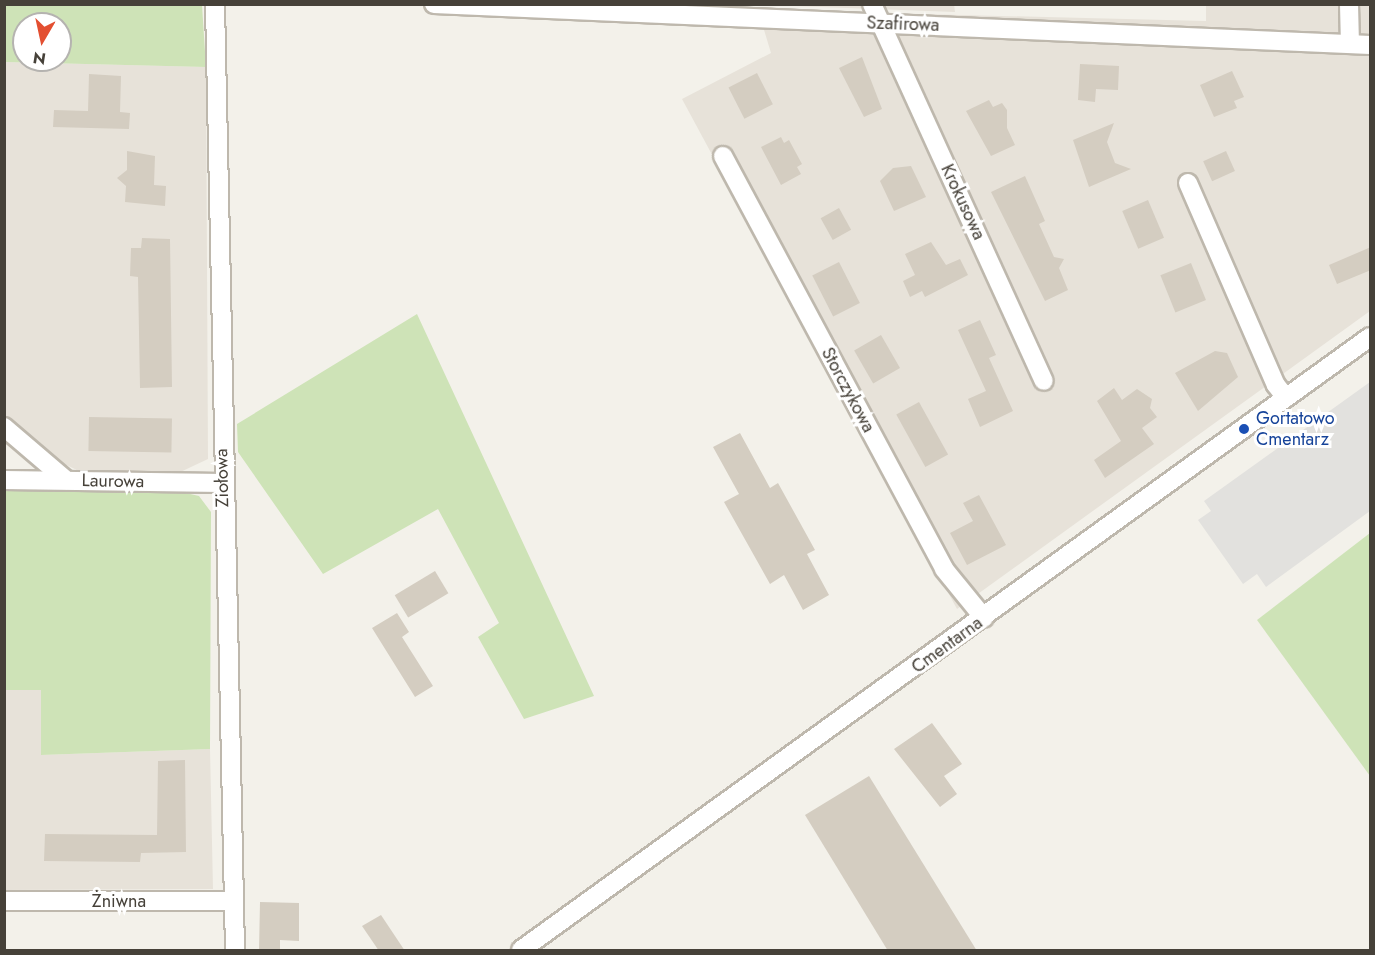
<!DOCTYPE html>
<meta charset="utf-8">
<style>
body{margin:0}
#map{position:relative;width:1375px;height:955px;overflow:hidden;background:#f3f1ea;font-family:Jost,sans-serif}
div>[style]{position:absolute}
.residential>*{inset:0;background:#e7e2d9}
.green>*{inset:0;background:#cee3b7}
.parking>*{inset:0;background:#e2e1de}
.building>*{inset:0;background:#d4cdc1;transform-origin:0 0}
.roads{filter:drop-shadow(2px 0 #beb8ad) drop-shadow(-2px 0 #beb8ad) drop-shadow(0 2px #beb8ad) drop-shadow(0 -2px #beb8ad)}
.street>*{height:18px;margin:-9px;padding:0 9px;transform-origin:9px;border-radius:9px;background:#fff}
.dots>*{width:16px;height:16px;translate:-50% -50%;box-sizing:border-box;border:3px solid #fff;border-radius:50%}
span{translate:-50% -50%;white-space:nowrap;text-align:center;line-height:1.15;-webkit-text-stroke:6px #fff;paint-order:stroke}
.street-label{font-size:18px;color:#464139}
.transit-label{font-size:18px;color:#164399}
.left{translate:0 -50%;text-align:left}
.frame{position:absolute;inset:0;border:6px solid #464139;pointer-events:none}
.north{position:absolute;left:12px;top:12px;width:60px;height:60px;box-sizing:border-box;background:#fff;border:2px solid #b5b3b0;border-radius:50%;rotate:189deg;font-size:16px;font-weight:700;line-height:24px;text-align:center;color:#464139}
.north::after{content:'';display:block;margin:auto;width:21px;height:27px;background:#e34f31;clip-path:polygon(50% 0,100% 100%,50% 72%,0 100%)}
</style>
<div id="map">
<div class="residential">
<i style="clip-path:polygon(954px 4px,955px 12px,767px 5px)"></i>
<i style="clip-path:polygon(1206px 5px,1370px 5px,1370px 311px,957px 609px,682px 99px,771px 53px,758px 10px,1206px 21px)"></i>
<i style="clip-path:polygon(5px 62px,206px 67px,208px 459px,174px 475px,79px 471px,58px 461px,5px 416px)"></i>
<i style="clip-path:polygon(4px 690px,41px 690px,41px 755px,210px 749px,213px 889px,5px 890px)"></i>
</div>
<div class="green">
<i style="clip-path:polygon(evenodd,5px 4px,202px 5px,206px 67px,5px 62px,5px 4px,24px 24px,60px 24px,60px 60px,24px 60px,24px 24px)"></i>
<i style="clip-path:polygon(417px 314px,594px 696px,524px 719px,478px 637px,499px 623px,438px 509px,323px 574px,238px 452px,237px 424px)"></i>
<i style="clip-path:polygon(5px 490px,177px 491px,199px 496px,211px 512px,210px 749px,41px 755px,41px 690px,5px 690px)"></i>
<i style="clip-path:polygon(1370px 533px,1370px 776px,1257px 620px)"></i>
</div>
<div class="parking">
<i style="clip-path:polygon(1370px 382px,1370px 511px,1266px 587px,1257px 574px,1243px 584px,1198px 520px,1211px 511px,1204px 501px)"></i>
</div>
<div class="building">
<i style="clip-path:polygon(862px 57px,882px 109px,864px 117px,839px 68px)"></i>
<i style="clip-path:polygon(1080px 64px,1119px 66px,1118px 90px,1096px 89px,1095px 102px,1078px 100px)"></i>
<i style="clip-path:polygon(1232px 71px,1244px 97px,1234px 101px,1237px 108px,1214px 117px,1200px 85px)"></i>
<i style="left:757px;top:73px;width:35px;height:32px;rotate:63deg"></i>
<i style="clip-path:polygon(89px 74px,121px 76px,120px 112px,130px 113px,129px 129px,53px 127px,54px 110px,88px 111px)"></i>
<i style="clip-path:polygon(989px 100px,993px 107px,1002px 103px,1007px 110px,1007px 128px,1015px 145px,991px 156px,966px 111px)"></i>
<i style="clip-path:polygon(1114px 123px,1107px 142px,1115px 163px,1131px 169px,1089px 187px,1073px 140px)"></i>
<i style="clip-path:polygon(781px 137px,784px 143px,789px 140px,802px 164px,797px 167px,801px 174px,781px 185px,761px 147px)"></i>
<i style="clip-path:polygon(127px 151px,155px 156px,154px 185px,166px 186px,165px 206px,125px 202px,126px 186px,117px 178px,127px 170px)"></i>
<i style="left:1226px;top:151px;width:22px;height:25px;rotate:66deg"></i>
<i style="clip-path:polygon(911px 166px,926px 197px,894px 211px,880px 181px,893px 168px)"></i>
<i style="clip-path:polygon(1025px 176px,1045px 221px,1039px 224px,1054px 257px,1064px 259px,1059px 268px,1068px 290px,1045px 301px,991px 192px)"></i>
<i style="left:1148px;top:200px;width:41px;height:28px;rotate:67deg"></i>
<i style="left:839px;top:208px;width:25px;height:21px;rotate:61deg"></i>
<i style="clip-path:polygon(142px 238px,170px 239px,172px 387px,140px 388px,138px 277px,130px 276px,131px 248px,141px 248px)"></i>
<i style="clip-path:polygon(931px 242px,946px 265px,960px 259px,968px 275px,925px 297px,922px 291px,910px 297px,903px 281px,915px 275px,905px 254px)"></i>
<i style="clip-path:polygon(1371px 247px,1371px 270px,1337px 284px,1329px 265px)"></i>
<i style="left:839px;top:262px;width:46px;height:30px;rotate:63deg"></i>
<i style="left:1191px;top:263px;width:40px;height:33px;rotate:68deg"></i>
<i style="clip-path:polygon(980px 320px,996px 355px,989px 358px,1013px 411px,980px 427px,968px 399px,986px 391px,958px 330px)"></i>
<i style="left:881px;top:335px;width:38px;height:31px;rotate:60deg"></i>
<i style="clip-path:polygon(1215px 351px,1227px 353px,1238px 377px,1198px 411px,1175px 373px)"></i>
<i style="clip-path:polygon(1114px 388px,1122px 400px,1137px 389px,1152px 399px,1150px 408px,1157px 417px,1142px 428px,1154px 444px,1105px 478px,1094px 460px,1121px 441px,1097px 401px)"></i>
<i style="left:919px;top:402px;width:60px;height:26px;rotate:61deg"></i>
<i style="left:89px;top:417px;width:83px;height:34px;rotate:1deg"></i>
<i style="clip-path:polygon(740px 433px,770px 488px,778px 483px,815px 550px,807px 554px,829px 595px,803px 610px,784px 575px,770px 584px,724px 502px,739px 494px,713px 447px)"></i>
<i style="clip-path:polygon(979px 495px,1006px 545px,967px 565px,950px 533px,973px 521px,963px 503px)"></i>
<i style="left:435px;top:571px;width:26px;height:47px;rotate:59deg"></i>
<i style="clip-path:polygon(397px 613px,409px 632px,402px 637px,433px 686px,415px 697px,372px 628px)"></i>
<i style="clip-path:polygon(932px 723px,962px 764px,944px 776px,957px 794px,940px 807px,894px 749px)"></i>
<i style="clip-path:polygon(185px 760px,186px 852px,141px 853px,140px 862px,44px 861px,45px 834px,157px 835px,158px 761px)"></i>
<i style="clip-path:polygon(869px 776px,977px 951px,888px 951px,805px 815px)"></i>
<i style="clip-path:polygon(260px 902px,299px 903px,299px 941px,280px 940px,280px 951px,259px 951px)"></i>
<i style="clip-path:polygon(381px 915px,405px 951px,379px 951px,362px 926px)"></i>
</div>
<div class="roads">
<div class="street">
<i style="left:215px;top:4px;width:946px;rotate:88.79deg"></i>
<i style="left:434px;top:4px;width:937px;rotate:2.51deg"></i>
<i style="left:872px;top:4px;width:414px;rotate:65.5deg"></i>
<i style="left:1349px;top:4px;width:40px;rotate:88.6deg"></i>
<i style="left:723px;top:156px;width:468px;rotate:61.8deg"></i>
<i style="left:944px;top:569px;width:63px;rotate:50.8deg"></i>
<i style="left:1188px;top:183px;width:220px;rotate:66.5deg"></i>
<i style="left:1276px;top:385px;width:16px;rotate:52deg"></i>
<i style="left:4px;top:427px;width:82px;rotate:40.5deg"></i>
<i style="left:4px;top:480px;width:218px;rotate:0.8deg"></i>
<i style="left:4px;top:901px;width:229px"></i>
<i style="left:521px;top:950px;width:1047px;rotate:-35.83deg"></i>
</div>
</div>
<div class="dots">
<i style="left:1244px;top:429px;background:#1a4fb4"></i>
</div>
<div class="street-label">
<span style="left:903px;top:24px;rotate:2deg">Szafirowa</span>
<span style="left:963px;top:202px;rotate:65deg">Krokusowa</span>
<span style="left:848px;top:390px;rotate:62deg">Storczykowa</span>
<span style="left:222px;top:478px;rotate:-91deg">Ziołowa</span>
<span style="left:113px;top:481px;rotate:1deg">Laurowa</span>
<span style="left:947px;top:645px;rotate:-36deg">Cmentarna</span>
<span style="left:119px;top:901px">Żniwna</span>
</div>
<div class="transit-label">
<span class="left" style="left:1256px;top:429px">Gortatowo<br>Cmentarz</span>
</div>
<div class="frame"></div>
<div class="north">N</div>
</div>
